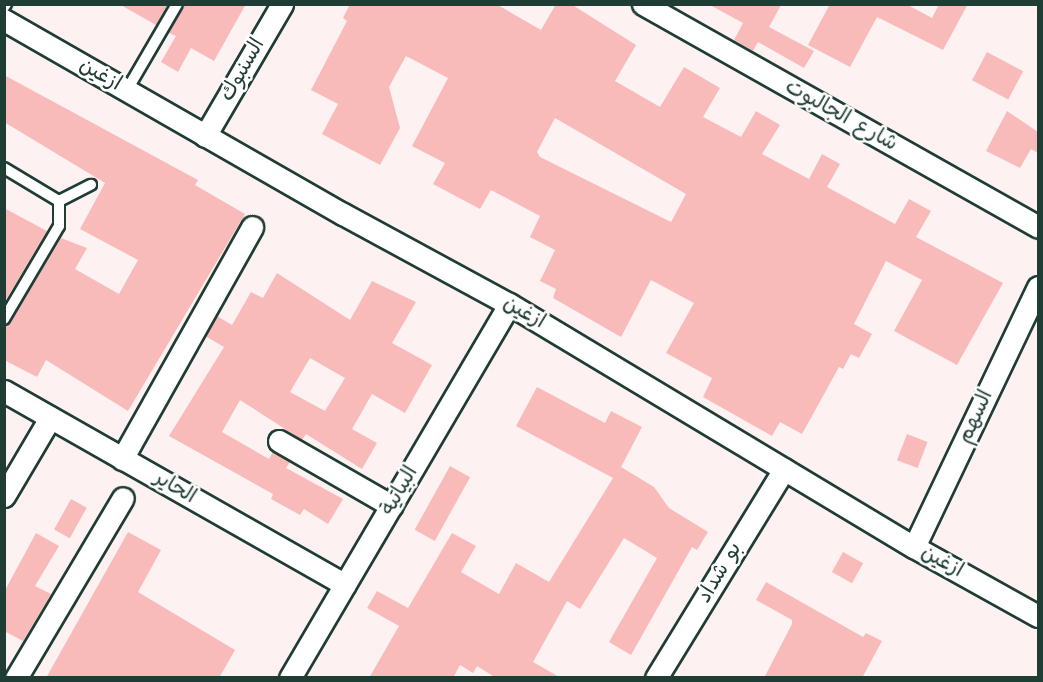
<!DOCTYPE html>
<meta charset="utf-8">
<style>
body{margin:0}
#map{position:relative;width:1043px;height:682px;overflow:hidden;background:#fef1f1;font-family:Kalam,"Playpen Sans Arabic",sans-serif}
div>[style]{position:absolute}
.building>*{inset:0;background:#f8bbba;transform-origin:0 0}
.roads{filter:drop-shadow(2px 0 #1f3d34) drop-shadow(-2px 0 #1f3d34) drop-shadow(0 2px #1f3d34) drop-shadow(0 -2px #1f3d34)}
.lane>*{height:10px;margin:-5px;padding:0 5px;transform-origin:5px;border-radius:5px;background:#fff}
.street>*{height:21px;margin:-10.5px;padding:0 10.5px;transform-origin:10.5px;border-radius:10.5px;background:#fff}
span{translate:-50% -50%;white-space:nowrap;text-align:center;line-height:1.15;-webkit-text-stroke:5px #fff;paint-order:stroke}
.street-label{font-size:21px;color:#1f3d34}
.frame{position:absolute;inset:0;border:6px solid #1f3d34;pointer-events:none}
</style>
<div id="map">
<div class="building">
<i style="clip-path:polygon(119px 4px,168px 4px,156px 25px)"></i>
<i style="clip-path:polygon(184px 4px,246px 4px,214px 61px,191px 48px,178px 72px,161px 62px,176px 36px,169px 33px)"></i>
<i style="clip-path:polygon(evenodd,350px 4px,496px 4px,541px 30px,556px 4px,571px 4px,636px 45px,615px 81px,660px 107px,684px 67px,720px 88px,703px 117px,741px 137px,756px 111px,780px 125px,762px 154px,809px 179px,822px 154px,840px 164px,827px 187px,895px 224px,909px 199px,931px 211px,916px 237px,1003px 283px,957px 365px,894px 331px,922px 280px,886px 261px,854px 324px,872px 334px,859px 358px,851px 354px,843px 369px,839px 367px,802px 434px,780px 422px,772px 436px,703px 397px,712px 378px,666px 353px,694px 303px,651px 280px,621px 337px,553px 298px,556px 289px,540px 281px,555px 250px,530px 237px,540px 216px,491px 190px,480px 209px,433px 184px,445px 163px,412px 146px,448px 78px,406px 56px,389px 87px,400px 128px,380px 165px,322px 134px,338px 104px,311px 90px,347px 21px,343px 18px,350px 4px,555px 118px,686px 194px,671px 222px,540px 157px,537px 152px,555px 118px)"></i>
<i style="clip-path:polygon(708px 4px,781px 5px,769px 27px,814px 51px,804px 68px,758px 42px,753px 51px,734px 40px,743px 23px)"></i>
<i style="clip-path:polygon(830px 4px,906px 4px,932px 18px,939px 4px,968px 4px,943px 50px,877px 17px,850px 67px,808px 45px)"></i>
<i style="left:987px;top:52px;width:41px;height:32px;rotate:28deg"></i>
<i style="clip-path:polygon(4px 75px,198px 180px,195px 185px,245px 214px,128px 411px,46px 360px,37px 377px,4px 360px,4px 326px,10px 323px,61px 238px,87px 248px,75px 269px,119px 294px,138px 260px,80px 229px,105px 183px,4px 122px)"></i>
<i style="clip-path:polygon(1007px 111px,1038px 132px,1038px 153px,1031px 149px,1020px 168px,986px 151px)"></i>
<i style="clip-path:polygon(4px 208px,47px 231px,4px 303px)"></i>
<i style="clip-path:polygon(evenodd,277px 273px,350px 320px,372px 281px,416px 302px,392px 343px,432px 365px,405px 413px,372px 394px,352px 429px,377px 443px,362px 469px,306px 434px,302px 440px,240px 400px,222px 432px,269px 459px,273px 452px,290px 462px,286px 468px,343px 499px,328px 524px,304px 509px,300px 515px,271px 499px,273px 494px,169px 436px,224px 347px,205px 336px,217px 316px,232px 325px,251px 292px,263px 298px,277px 273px,310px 358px,345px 378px,325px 411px,290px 392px,310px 358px)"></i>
<i style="clip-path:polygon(537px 387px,605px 423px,611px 411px,642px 427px,621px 467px,654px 487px,669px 508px,708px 532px,697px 550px,692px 547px,631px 655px,609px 642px,657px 558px,624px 538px,580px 609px,567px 601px,533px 662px,561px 678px,496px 678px,477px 666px,473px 673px,460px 665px,453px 678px,369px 678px,399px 626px,367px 608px,377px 591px,408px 608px,452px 533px,476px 546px,461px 572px,499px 594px,516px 563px,549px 582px,613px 478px,516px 426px)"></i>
<i style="left:907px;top:434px;width:22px;height:28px;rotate:21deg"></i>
<i style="left:450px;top:466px;width:23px;height:73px;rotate:29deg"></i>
<i style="left:71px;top:499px;width:18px;height:35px;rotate:29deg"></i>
<i style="clip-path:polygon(128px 532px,161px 550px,138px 592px,235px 650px,219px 678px,46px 678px)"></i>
<i style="clip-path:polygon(36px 533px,59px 546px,35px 586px,51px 594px,23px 641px,4px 631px,4px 592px)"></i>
<i style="left:843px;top:552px;width:23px;height:23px;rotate:29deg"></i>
<i style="clip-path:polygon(766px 582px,863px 637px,866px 633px,882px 641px,862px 678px,764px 678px,792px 624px,792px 620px,756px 600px)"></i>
</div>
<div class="roads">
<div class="lane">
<i style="left:4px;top:7px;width:4px;rotate:-56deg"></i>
<i style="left:127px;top:90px;width:99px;rotate:-59.8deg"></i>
<i style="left:4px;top:168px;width:64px;rotate:31deg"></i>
<i style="left:59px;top:201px;width:25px;rotate:90deg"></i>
<i style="left:59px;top:226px;width:108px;rotate:120.6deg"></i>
<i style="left:59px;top:201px;width:36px;rotate:-27deg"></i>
</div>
<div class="street">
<i style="left:643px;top:4px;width:454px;rotate:29.4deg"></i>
<i style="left:4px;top:20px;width:391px;rotate:29.8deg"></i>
<i style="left:343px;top:214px;width:189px;rotate:28.5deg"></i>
<i style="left:509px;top:304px;width:472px;rotate:31deg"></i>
<i style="left:914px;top:547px;width:142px;rotate:29.1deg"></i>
<i style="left:205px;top:136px;width:153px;rotate:-59.7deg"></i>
<i style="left:4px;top:391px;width:392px;rotate:29.6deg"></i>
<i style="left:279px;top:441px;width:130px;rotate:29.9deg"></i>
<i style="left:122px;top:459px;width:266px;rotate:-60.7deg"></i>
<i style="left:4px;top:496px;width:91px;rotate:-59.5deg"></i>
<i style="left:914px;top:547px;width:288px;rotate:-64.5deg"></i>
<i style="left:16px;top:678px;width:209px;rotate:-59.3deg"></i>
<i style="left:290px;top:678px;width:433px;rotate:-59.6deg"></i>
<i style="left:656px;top:678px;width:245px;rotate:-58.5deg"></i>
</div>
</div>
<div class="street-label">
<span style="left:243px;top:70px;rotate:-60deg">السنبوك</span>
<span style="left:100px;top:75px;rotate:30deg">ازغين</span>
<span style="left:841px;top:116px;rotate:29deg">شارع الجالبوت</span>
<span style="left:524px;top:313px;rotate:30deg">ازغين</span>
<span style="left:976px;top:417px;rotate:-65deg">السهم</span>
<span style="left:175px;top:488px;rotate:30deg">الحاير</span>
<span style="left:400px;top:491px;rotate:-60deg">البياتية</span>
<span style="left:942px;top:562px;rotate:29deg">ازغين</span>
<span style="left:720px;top:573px;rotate:-59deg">بو شداد</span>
</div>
<div class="frame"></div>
</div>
